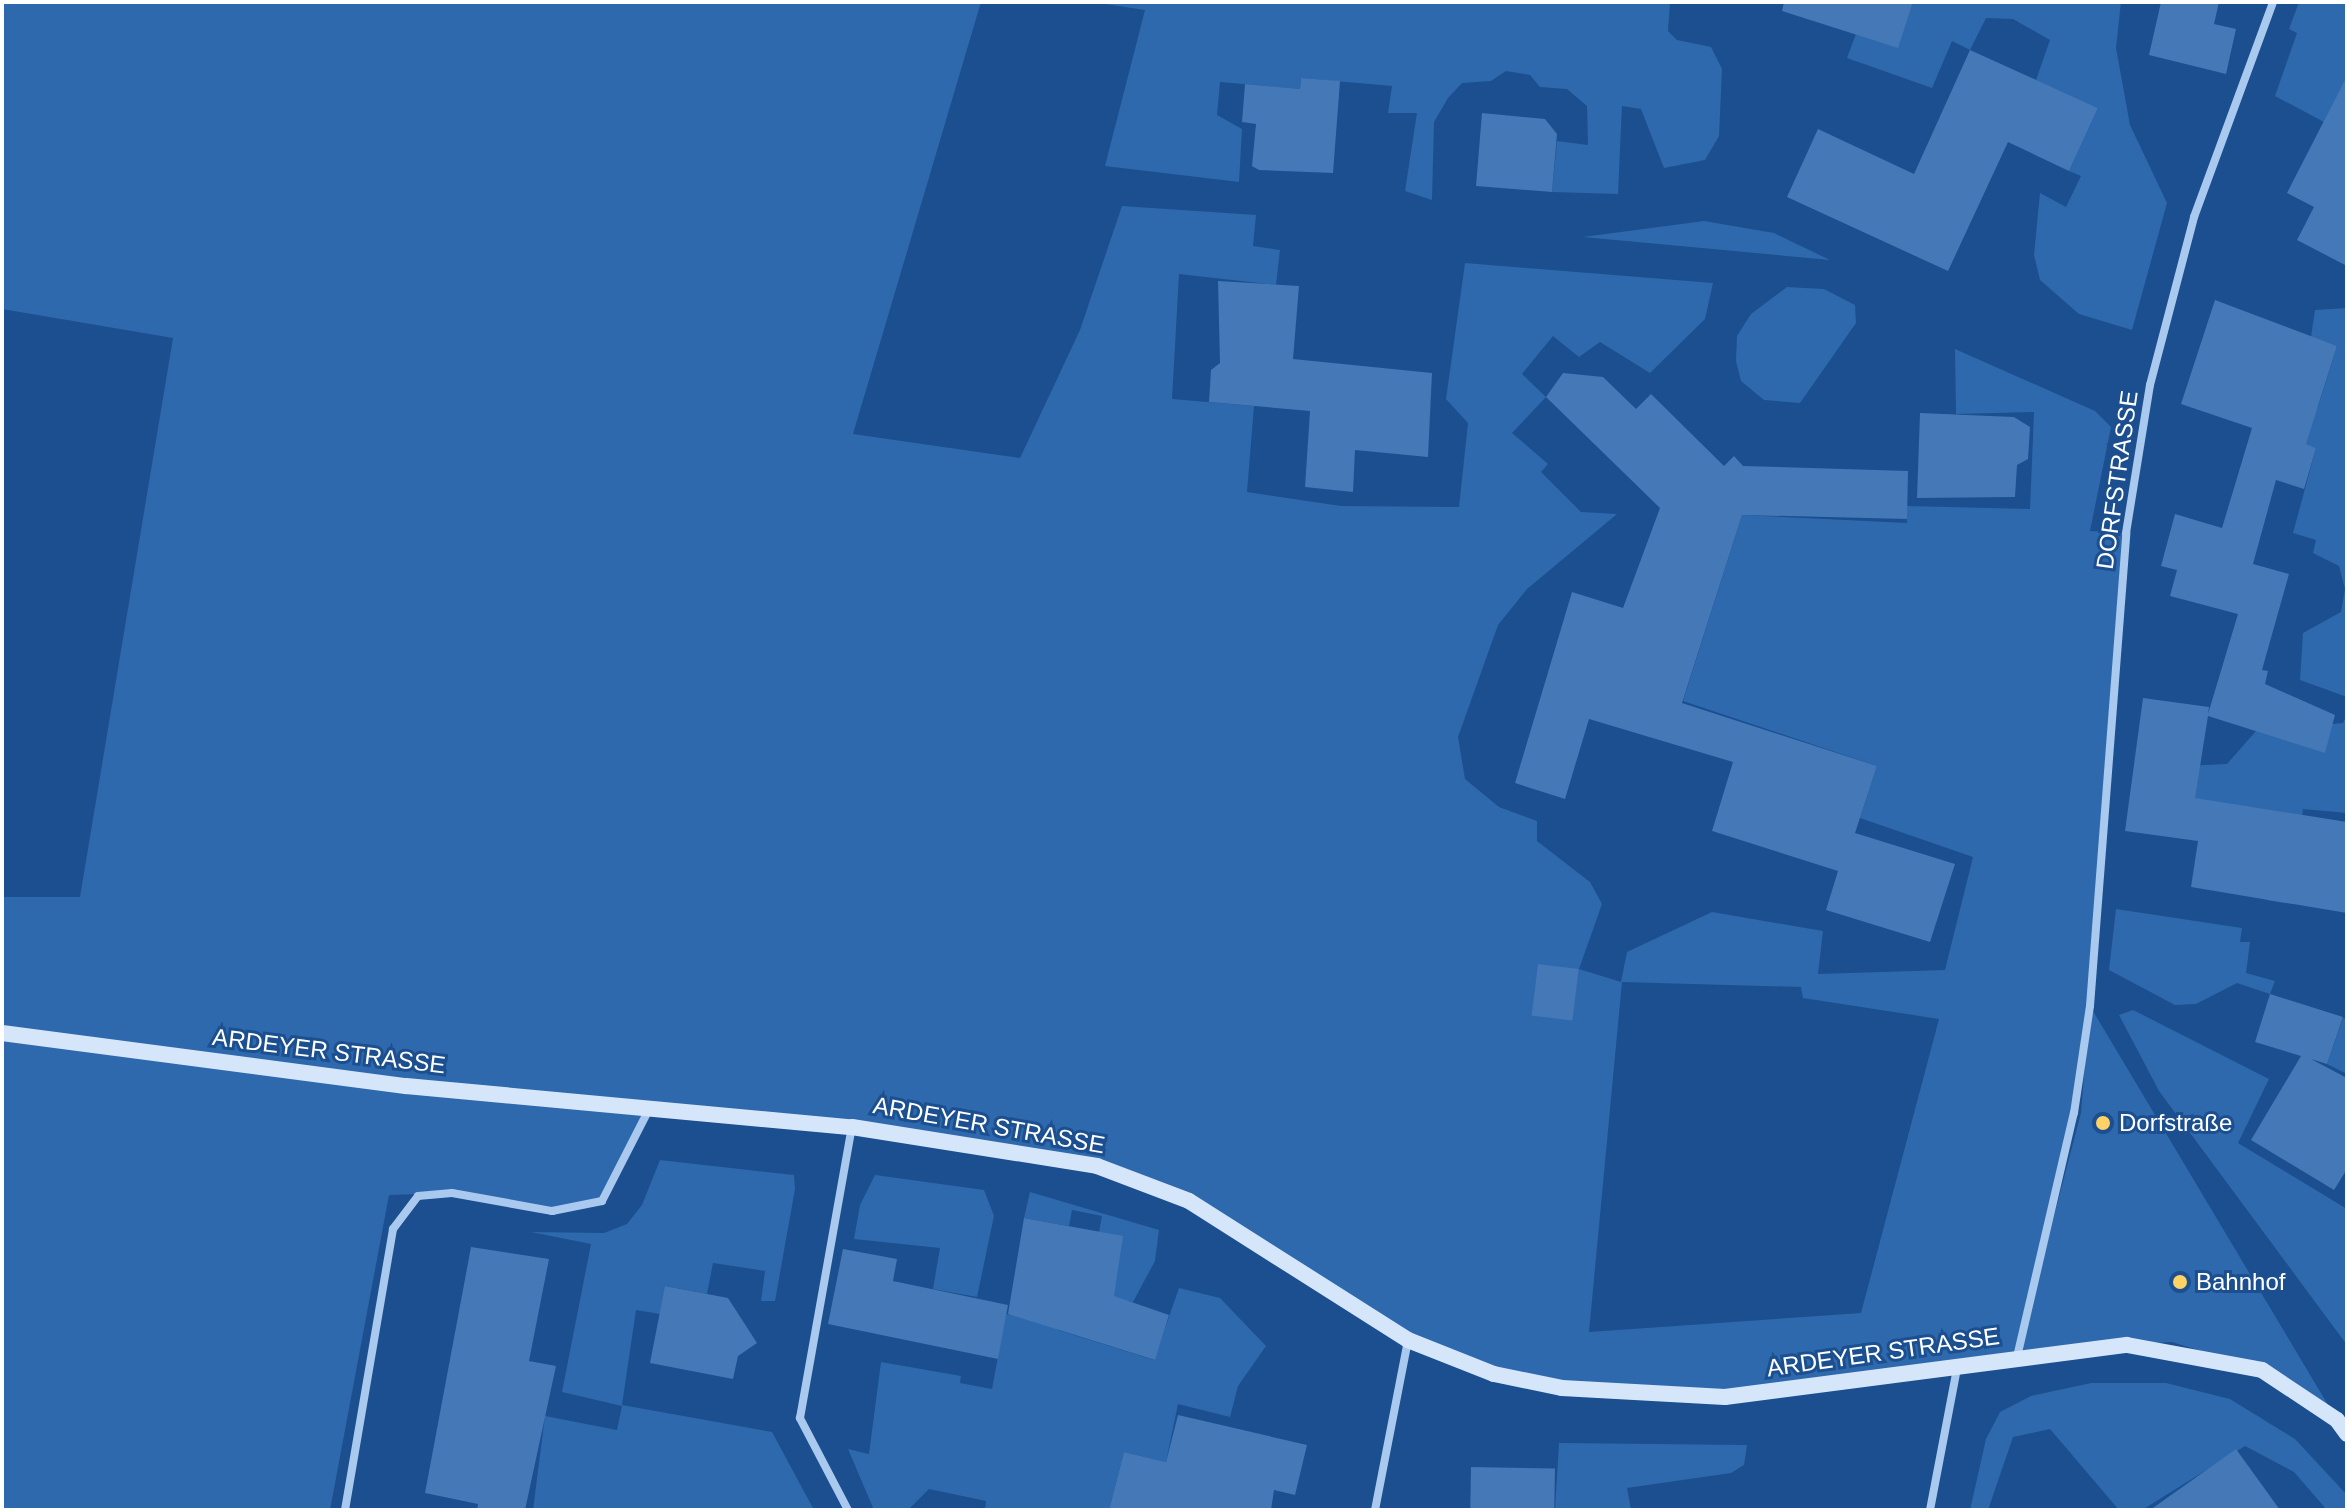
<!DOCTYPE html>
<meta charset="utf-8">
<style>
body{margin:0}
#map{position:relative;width:2349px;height:1512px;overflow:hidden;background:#1b4f8f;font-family:Helvetica,sans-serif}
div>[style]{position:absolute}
.green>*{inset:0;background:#2e69ad}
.building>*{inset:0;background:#4478b7;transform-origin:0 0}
.street>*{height:8px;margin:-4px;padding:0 4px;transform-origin:4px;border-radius:4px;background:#a9c9ee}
.secondary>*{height:16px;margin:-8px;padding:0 8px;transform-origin:8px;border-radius:8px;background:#d6e6fa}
.dots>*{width:22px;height:22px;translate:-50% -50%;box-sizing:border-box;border:4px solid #1b4f8f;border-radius:50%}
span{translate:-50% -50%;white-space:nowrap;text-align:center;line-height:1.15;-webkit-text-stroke:6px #1b4f8f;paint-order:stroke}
.street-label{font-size:24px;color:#fff}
.poi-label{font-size:24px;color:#fff}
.left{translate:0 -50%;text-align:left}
.frame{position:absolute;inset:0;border:4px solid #fff;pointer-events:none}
</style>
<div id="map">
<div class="green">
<i style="clip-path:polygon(evenodd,2px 2px,981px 2px,853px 434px,1020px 458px,1080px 330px,1122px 206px,1256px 215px,1253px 246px,1280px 250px,1276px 285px,1179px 274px,1172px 399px,1254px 406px,1247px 492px,1341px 506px,1459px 507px,1468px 423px,1446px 399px,1465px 263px,1713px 283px,1705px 319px,1650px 373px,1600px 342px,1579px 357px,1553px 336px,1522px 374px,1546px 397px,1512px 433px,1548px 464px,1541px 472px,1581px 512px,1617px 514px,1527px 589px,1498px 625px,1458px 737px,1465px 779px,1499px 807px,1537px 821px,1537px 841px,1590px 882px,1602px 904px,1579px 969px,1621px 982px,1627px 952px,1712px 912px,1823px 931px,1818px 974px,1945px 970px,1973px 857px,1860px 818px,1877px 766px,1683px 701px,1742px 515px,1907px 523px,1907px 506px,2030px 509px,2034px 412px,1956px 414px,1955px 349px,2095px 411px,2111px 427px,2090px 531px,2126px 533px,2090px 1006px,2337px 1420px,2262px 1370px,2172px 1342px,2070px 1348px,1725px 1397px,1562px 1388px,1408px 1340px,1254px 1243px,1120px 1172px,652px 1105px,602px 1201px,552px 1211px,452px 1193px,389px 1195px,330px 1510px,2px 1510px,2px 897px,80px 897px,173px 338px,2px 309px,2px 2px,1622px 982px,1801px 987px,1803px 998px,1939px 1019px,1861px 1313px,1589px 1332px,1622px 982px,2px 2px,2088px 1026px,2081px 1113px,2027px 1319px,2088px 1026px)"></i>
<i style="clip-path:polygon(1092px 2px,1670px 2px,1668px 31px,1677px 40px,1711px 47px,1722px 69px,1719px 136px,1705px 160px,1664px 168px,1641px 109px,1622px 106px,1618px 194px,1552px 192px,1557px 141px,1588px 145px,1587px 106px,1567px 89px,1540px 87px,1530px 75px,1506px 71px,1491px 81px,1462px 83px,1448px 98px,1434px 122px,1432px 200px,1405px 191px,1417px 113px,1388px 113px,1392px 86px,1301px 78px,1300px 89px,1220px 82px,1217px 115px,1242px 129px,1239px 182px,1105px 166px,1145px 10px)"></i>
<i style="clip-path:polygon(1913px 2px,2121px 2px,2116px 48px,2130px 125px,2167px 203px,2132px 330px,2079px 314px,2040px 280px,2034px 255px,2040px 193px,2066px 207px,2081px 176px,2069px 171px,2098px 108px,2036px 80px,2050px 40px,2013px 19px,1986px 18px,1970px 50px,1952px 41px,1932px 88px,1847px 58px,1856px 34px,1897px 47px)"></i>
<i style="clip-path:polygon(2299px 2px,2347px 2px,2347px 90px,2341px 88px,2324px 122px,2275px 96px,2297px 33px,2289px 29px)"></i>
<i style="clip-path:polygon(1704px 221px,1774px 233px,1830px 260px,1583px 237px)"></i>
<i style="clip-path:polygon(1787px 287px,1824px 289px,1855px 305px,1856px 323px,1800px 403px,1764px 400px,1741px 381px,1736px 361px,1737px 336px,1751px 314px)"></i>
<i style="clip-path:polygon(2347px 308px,2347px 697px,2300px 680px,2303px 633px,2341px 612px,2345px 589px,2339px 566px,2313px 553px,2316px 540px,2293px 533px,2316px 448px,2292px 440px,2318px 407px,2337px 346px,2311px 337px,2315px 310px)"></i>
<i style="clip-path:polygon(2347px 714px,2347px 813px,2303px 809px,2292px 904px,2266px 900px,2280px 812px,2180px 798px,2185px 766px,2227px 764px,2256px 731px,2343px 723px)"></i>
<i style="clip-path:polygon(2116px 909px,2242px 928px,2240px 942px,2250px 942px,2246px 973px,2275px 981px,2270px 994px,2237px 983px,2196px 1004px,2175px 1005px,2109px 970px)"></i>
<i style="clip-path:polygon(2133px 1010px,2269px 1079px,2238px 1143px,2347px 1209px,2347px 1345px,2159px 1091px,2119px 1015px)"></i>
<i style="clip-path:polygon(2343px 1018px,2347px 1019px,2347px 1074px,2327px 1064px)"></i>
<i style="clip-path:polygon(660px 1160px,794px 1175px,795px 1189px,775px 1301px,761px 1301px,765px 1271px,713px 1263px,707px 1294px,666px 1286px,660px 1314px,636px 1310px,622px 1405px,772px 1432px,814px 1510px,533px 1510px,545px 1416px,617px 1430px,622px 1406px,562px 1392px,591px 1244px,531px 1232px,604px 1233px,627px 1224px,642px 1205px)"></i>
<i style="clip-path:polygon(875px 1175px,984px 1190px,994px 1216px,977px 1297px,933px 1289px,940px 1248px,854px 1239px,860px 1205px)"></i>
<i style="clip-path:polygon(1030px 1192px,1159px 1230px,1155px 1261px,1133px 1302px,1113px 1299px,1099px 1232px,1102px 1216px,1072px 1210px,1069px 1226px,1024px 1218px)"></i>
<i style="clip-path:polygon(1179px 1288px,1220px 1298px,1266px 1346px,1238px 1386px,1230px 1417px,1178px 1404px,1166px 1462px,1124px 1452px,1109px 1510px,985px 1510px,986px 1501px,929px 1489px,908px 1510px,874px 1510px,848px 1449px,869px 1454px,881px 1362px,961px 1376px,960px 1383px,992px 1389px,1006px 1314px,1060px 1322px,1058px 1330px,1154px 1360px)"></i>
<i style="clip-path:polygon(2091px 1383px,2166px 1383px,2230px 1399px,2295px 1439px,2347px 1495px,2347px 1510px,2327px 1510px,2294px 1472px,2245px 1446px,2142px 1510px,2119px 1510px,2050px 1429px,2013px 1437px,1988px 1510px,1970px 1510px,1986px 1439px,2000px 1412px,2031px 1396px)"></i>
<i style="clip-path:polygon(1559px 1443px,1747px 1445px,1744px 1465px,1731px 1473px,1627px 1488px,1631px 1510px,1555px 1510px)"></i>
</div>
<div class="building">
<i style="clip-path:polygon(1784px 2px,1913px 2px,1898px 48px,1782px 11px)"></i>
<i style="clip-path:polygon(2161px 2px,2219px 2px,2214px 24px,2236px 29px,2226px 74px,2149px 55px)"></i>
<i style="clip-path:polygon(1970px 50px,2098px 108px,2069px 171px,2008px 142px,1948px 271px,1787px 197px,1818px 129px,1914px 174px)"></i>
<i style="clip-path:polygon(2347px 76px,2347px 266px,2297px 240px,2314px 207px,2287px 193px)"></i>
<i style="clip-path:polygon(1301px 78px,1340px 81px,1333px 173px,1259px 170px,1252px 166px,1256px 124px,1242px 122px,1245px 84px,1300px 89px)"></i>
<i style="clip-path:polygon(1482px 113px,1545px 119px,1557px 134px,1552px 192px,1476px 186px)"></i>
<i style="clip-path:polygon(1218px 281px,1299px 286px,1293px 359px,1432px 373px,1428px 457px,1355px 450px,1353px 492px,1305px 487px,1310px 411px,1209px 402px,1211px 370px,1220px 363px)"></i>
<i style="clip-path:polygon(2215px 300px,2337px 346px,2306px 444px,2316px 448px,2304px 489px,2276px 480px,2253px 564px,2289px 574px,2262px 670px,2268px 671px,2265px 684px,2335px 715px,2325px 753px,2208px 716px,2195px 798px,2347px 822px,2347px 913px,2191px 887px,2198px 841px,2125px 831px,2143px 698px,2209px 707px,2208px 714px,2238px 614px,2170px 596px,2177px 570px,2161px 566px,2175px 514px,2222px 528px,2252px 428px,2181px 404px)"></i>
<i style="clip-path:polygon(1563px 373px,1603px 377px,1636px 409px,1651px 394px,1724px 466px,1734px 456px,1743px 466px,1908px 471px,1907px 519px,1742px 515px,1682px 703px,1877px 766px,1855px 833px,1955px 864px,1930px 942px,1826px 910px,1838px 871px,1712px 831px,1733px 762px,1589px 719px,1565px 799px,1515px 783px,1572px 592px,1623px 608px,1660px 508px,1546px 397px)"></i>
<i style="clip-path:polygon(1920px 413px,2014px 417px,2030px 427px,2028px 459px,2017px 465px,2015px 497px,1917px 498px)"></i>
<i style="left:1538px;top:964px;width:41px;height:52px;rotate:7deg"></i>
<i style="clip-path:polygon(2270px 994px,2343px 1017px,2327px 1064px,2311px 1059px,2347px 1078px,2347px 1169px,2334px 1190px,2251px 1140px,2301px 1056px,2255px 1042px)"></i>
<i style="clip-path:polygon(1024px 1218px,1123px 1236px,1114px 1296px,1169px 1315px,1155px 1360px,1008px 1314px)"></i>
<i style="clip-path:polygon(471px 1247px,549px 1259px,529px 1361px,556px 1366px,525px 1510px,477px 1510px,478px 1504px,425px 1493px)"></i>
<i style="clip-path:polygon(843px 1249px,897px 1259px,893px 1281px,1008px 1305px,998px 1359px,828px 1324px)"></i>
<i style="clip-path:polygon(665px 1286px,728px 1298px,757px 1343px,738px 1356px,733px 1379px,650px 1363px)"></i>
<i style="clip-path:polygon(1178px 1415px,1307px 1445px,1295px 1495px,1274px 1490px,1271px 1510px,1109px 1510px,1124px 1452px,1166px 1462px)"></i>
<i style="clip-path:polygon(2236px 1449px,2280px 1510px,2150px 1510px)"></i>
<i style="left:1471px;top:1467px;width:84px;height:43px;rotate:1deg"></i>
</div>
<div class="street">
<i style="left:2017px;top:1357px;width:251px;rotate:-76.9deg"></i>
<i style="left:2074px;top:1113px;width:108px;rotate:-81.5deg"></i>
<i style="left:2090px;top:1006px;width:474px;rotate:-85.6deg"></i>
<i style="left:2126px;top:533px;width:150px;rotate:-80.8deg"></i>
<i style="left:2150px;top:385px;width:174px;rotate:-75.3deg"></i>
<i style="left:2194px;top:217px;width:229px;rotate:-69.8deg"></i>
<i style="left:345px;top:1510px;width:285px;rotate:-80.3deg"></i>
<i style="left:393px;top:1229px;width:41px;rotate:-52.9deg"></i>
<i style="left:418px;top:1196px;width:34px;rotate:-5deg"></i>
<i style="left:452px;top:1193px;width:102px;rotate:10.2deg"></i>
<i style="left:552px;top:1211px;width:51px;rotate:-11.3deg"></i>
<i style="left:602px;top:1201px;width:103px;rotate:-62.9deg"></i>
<i style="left:848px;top:1510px;width:104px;rotate:-117.6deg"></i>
<i style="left:800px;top:1418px;width:296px;rotate:-79.9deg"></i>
<i style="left:1375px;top:1510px;width:173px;rotate:-79deg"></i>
<i style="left:1930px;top:1510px;width:144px;rotate:-79.2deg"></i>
</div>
<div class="secondary">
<i style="left:2px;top:1033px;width:407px;rotate:7.5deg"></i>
<i style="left:406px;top:1086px;width:448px;rotate:5.3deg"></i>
<i style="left:852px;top:1127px;width:248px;rotate:9deg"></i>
<i style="left:1097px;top:1166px;width:98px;rotate:20.8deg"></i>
<i style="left:1189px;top:1201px;width:259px;rotate:32.4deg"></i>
<i style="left:1408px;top:1340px;width:92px;rotate:21.6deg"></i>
<i style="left:1494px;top:1374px;width:69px;rotate:11.6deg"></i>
<i style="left:1562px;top:1388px;width:163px;rotate:3.2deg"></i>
<i style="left:1725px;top:1397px;width:405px;rotate:-7.4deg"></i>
<i style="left:2127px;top:1345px;width:137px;rotate:10.5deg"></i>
<i style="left:2262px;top:1370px;width:90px;rotate:33.7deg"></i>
<i style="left:2337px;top:1420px;width:17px;rotate:54deg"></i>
</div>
<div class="dots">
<i style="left:2103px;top:1123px;background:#ffd166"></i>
<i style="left:2180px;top:1282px;background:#ffd166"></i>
</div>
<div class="street-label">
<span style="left:2117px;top:480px;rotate:-82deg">DORFSTRASSE</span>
<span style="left:329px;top:1051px;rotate:7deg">ARDEYER STRASSE</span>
<span style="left:989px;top:1125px;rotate:10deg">ARDEYER STRASSE</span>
<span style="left:1883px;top:1352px;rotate:-8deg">ARDEYER STRASSE</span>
</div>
<div class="poi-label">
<span class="left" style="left:2119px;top:1123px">Dorfstraße</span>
<span class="left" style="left:2196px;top:1282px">Bahnhof</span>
</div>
<div class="frame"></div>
</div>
